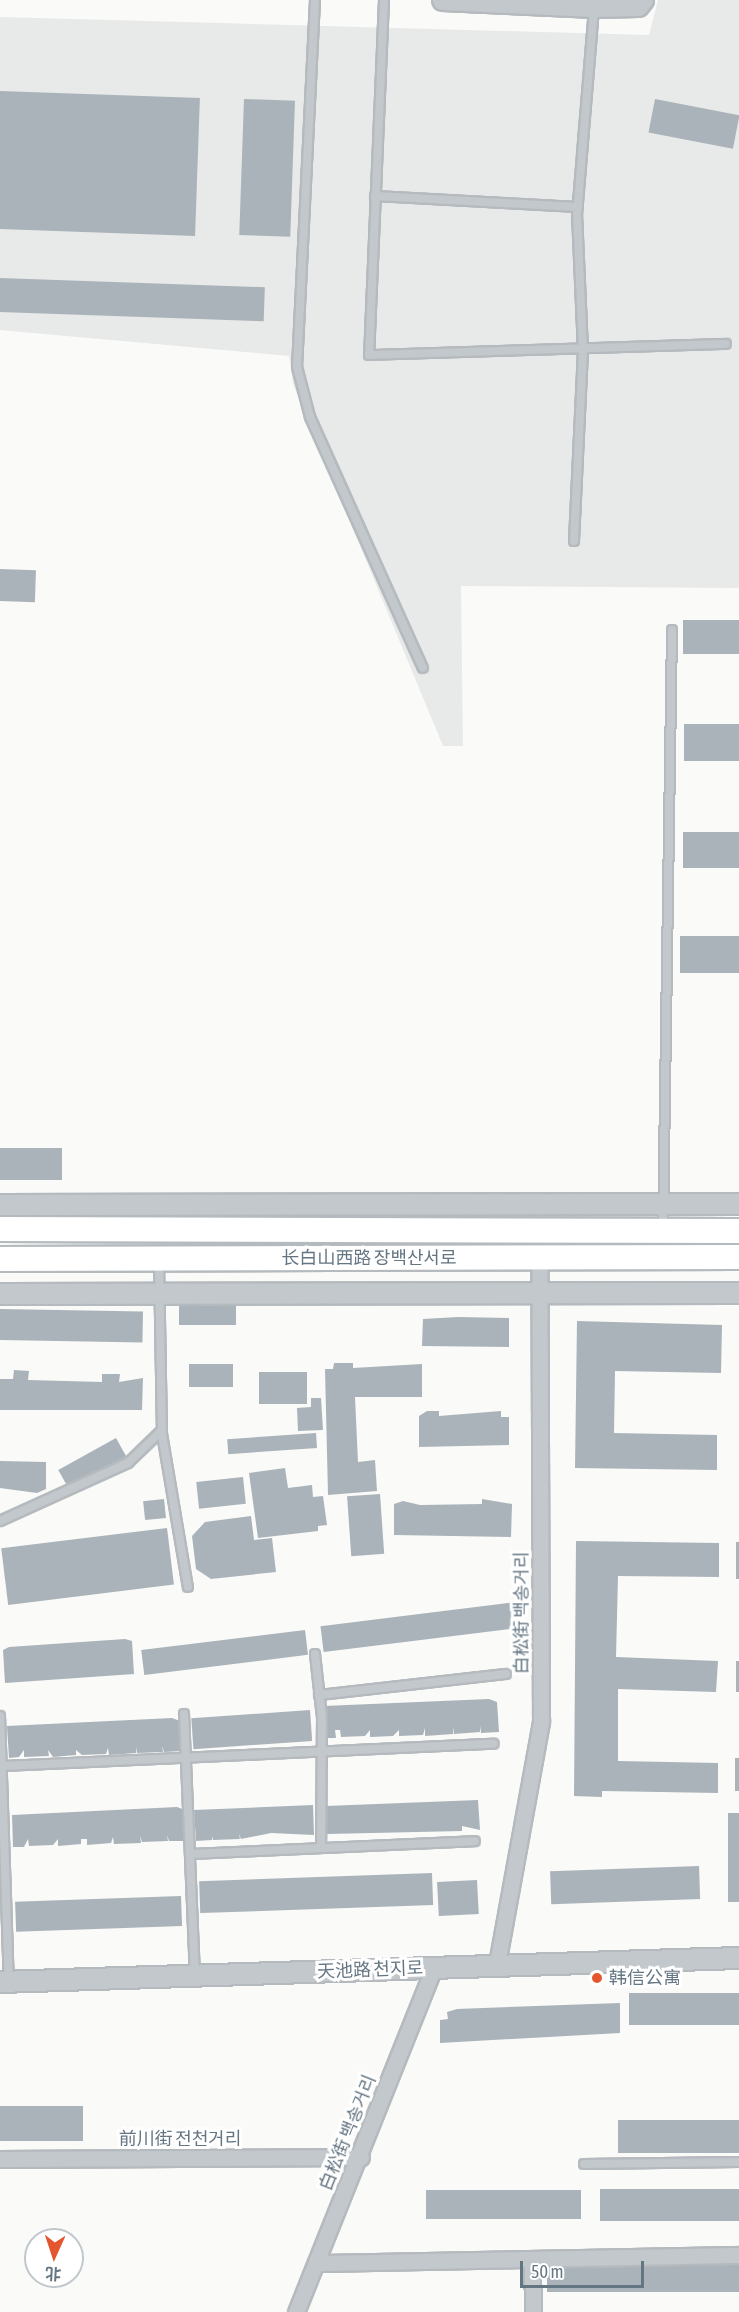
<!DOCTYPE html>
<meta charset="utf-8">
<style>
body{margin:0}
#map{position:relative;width:739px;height:2312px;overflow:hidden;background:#fafaf8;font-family:"Asap Condensed","Noto Sans SC","Noto Sans KR",sans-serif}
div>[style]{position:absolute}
.built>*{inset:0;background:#e8e9e9}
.green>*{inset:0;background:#dadfd7}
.building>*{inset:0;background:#aab3b9;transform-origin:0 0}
.roads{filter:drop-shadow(2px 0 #b5babe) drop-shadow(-2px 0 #b5babe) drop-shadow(0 2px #b5babe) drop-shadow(0 -2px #b5babe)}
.service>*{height:8px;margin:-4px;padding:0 4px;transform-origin:4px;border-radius:4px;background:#c3c8cc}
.minor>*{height:15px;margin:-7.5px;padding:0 7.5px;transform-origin:7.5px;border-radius:7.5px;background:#c3c8cc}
.tertiary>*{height:20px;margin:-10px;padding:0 10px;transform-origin:10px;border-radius:10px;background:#c3c8cc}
.primary>*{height:24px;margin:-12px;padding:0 12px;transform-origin:12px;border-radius:12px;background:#fff}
.dots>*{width:16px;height:16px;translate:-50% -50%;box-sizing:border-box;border:3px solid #fff;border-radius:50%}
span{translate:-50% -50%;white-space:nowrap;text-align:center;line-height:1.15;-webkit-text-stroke:6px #fff;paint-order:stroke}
.street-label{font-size:18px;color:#657683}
.poi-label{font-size:18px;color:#657683}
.left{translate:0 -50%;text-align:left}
.north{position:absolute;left:24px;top:2228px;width:60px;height:60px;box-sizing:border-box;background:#fff;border:2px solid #c1c8cd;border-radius:50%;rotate:183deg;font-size:16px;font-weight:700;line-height:24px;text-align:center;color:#657683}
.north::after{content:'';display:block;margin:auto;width:21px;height:27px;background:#e4572e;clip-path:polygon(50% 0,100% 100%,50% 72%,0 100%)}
.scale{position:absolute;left:520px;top:2261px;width:124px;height:27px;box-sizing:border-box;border:3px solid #657683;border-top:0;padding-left:8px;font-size:18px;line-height:21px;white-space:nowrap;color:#657683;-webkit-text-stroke:4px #fff;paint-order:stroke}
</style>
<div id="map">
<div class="built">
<i style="clip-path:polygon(658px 0,739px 0,739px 588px,461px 586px,463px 746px,443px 746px,293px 384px,289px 356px,0 330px,0 17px,649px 35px)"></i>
</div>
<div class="green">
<i style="clip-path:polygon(0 1282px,146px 1283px,149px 1286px,0 1288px)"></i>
</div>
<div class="building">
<i style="left:0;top:91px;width:200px;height:138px;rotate:2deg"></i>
<i style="left:244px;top:99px;width:51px;height:136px;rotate:2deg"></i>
<i style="left:655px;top:99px;width:86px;height:34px;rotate:11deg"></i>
<i style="left:0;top:278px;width:265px;height:34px;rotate:2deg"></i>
<i style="left:0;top:569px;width:36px;height:32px;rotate:2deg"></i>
<i style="left:683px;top:620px;width:56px;height:34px"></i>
<i style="left:684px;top:724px;width:55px;height:37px"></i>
<i style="left:683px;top:832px;width:56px;height:36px"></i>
<i style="left:680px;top:936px;width:59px;height:37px"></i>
<i style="left:0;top:1148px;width:62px;height:32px"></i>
<i style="left:179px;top:1298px;width:57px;height:27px"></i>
<i style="left:0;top:1309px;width:143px;height:31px;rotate:1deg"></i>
<i style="clip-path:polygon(458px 1317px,509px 1318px,509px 1347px,422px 1346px,423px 1319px)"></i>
<i style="clip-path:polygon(577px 1321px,722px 1325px,721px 1373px,615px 1371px,614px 1433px,717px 1435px,717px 1470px,575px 1468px)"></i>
<i style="clip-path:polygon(334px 1363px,353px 1363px,353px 1368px,422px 1364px,422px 1397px,355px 1397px,358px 1462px,375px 1460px,377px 1491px,328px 1495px,325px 1369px,333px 1369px)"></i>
<i style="left:189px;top:1364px;width:44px;height:23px"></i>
<i style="clip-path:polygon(14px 1370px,29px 1371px,28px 1380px,102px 1382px,102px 1374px,120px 1374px,119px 1382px,143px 1378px,142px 1410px,0 1410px,0 1379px,13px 1379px)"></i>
<i style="left:259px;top:1372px;width:48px;height:32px"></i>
<i style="clip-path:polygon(311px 1398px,321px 1398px,323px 1430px,298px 1431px,297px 1408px,311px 1407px)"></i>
<i style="clip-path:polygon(427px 1411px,439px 1411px,439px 1416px,501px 1411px,501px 1417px,509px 1417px,509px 1445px,419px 1447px,419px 1416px)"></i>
<i style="left:316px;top:1433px;width:15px;height:89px;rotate:86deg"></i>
<i style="left:116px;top:1438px;width:21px;height:66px;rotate:61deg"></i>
<i style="clip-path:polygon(0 1461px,46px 1462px,46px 1489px,37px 1493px,0 1488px)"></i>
<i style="clip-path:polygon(285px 1468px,288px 1488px,312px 1485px,313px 1497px,323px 1496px,327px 1525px,318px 1526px,318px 1531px,258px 1538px,249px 1473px)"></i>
<i style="left:243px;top:1477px;width:27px;height:47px;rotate:84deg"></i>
<i style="left:380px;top:1494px;width:60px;height:33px;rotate:86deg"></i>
<i style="left:164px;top:1499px;width:19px;height:21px;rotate:84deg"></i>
<i style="clip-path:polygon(482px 1499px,512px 1504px,511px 1537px,394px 1535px,394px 1504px,403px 1501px,420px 1505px,482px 1504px)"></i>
<i style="clip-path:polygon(251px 1516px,254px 1540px,272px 1538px,276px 1572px,211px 1579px,196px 1569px,192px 1536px,205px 1522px)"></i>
<i style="left:167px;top:1528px;width:57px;height:167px;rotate:83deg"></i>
<i style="clip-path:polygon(576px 1541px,719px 1543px,719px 1577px,618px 1576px,616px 1657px,718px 1661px,716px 1692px,618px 1689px,618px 1761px,718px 1763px,718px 1793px,602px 1791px,602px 1797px,574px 1796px)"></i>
<i style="left:736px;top:1542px;width:3px;height:37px"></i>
<i style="left:517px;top:1602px;width:26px;height:198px;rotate:83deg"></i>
<i style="left:305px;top:1630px;width:25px;height:165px;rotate:83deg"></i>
<i style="clip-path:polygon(125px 1639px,132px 1641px,134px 1674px,5px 1683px,3px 1650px,9px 1647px)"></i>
<i style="left:736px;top:1661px;width:3px;height:31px"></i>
<i style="clip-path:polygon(489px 1699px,497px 1702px,499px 1732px,481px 1733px,481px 1726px,480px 1732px,454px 1734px,454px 1727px,453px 1734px,425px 1736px,425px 1728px,423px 1735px,399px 1736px,399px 1730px,393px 1736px,370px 1737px,370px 1730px,365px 1736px,341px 1737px,340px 1730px,335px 1730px,336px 1738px,325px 1738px,324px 1706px)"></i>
<i style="left:310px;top:1710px;width:31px;height:119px;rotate:86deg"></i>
<i style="clip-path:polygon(172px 1718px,180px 1721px,182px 1751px,164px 1752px,162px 1746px,163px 1752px,137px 1753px,137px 1747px,136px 1753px,109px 1755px,108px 1748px,106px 1754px,82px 1755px,76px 1750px,76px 1755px,53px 1757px,48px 1750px,49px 1756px,24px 1757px,24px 1750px,19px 1757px,9px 1758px,7px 1726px)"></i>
<i style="left:735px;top:1758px;width:4px;height:33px"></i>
<i style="clip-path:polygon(478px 1800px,480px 1830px,462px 1826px,462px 1831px,327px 1834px,326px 1806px)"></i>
<i style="clip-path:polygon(313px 1805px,314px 1835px,271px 1833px,241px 1839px,239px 1834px,240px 1839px,213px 1840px,212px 1836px,212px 1840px,196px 1841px,194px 1810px)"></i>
<i style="clip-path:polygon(177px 1807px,185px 1810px,187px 1841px,169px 1841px,167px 1835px,168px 1841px,142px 1842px,140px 1836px,141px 1843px,114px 1844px,113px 1837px,111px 1843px,87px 1845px,87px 1839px,81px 1839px,81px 1844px,58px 1846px,58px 1839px,53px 1845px,29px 1846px,28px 1839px,24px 1847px,13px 1847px,12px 1815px)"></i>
<i style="left:728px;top:1813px;width:11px;height:89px"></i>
<i style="left:699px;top:1866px;width:33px;height:149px;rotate:88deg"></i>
<i style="left:432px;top:1873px;width:32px;height:233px;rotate:88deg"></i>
<i style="left:477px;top:1880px;width:34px;height:40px;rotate:87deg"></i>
<i style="left:181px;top:1896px;width:30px;height:166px;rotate:88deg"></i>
<i style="left:739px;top:1993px;width:32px;height:110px;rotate:90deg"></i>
<i style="clip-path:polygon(620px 2003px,620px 2033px,440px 2043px,440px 2020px,448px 2019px,447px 2012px,457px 2009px)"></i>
<i style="left:83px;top:2106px;width:35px;height:83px;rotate:90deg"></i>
<i style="left:618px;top:2120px;width:121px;height:33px"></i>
<i style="left:739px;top:2189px;width:32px;height:139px;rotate:90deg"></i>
<i style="left:581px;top:2190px;width:29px;height:155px;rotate:90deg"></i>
<i style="left:739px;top:2257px;width:35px;height:192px;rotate:90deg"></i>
</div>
<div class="roads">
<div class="service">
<i style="left:315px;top:0;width:367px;rotate:92.8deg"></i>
<i style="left:297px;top:367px;width:52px;rotate:75.4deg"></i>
<i style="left:310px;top:417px;width:275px;rotate:65.8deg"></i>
<i style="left:384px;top:0;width:355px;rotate:92.4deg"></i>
<i style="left:369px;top:355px;width:357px;rotate:-1.8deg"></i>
<i style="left:375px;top:196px;width:203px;rotate:3.1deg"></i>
<i style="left:574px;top:541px;width:190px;rotate:-87.3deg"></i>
<i style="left:583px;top:351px;width:136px;rotate:-92.5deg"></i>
<i style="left:577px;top:215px;width:208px;rotate:-85.3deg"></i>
<i style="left:663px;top:1228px;width:598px;rotate:-89.14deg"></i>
<i style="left:159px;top:1262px;width:172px;rotate:89deg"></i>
<i style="left:162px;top:1434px;width:155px;rotate:80.4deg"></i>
<i style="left:0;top:1521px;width:141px;rotate:-24.4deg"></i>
<i style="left:128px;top:1463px;width:47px;rotate:-44.1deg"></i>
<i style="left:315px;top:1654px;width:63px;rotate:83.7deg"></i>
<i style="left:322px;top:1717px;width:131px;rotate:90.4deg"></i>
<i style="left:319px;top:1695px;width:188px;rotate:-6.4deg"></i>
<i style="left:184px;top:1714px;width:262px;rotate:87.6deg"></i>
<i style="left:0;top:1716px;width:265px;rotate:88.1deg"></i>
<i style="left:2px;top:1766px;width:492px;rotate:-2.6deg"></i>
<i style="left:190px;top:1854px;width:285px;rotate:-2.6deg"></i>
<i style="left:584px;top:2164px;width:155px;rotate:-0.7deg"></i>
</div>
<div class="minor">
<i style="left:497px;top:1964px;width:247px;rotate:-79.7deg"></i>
<i style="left:541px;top:1721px;width:463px;rotate:-90.2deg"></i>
<i style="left:0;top:2159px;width:361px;rotate:-0.3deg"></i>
<i style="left:532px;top:2260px;width:52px;rotate:88.9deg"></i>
<i style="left:317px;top:2263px;width:422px;rotate:-1.1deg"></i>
<i style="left:296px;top:2312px;width:372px;rotate:-68.2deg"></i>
</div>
<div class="tertiary">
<i style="left:443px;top:0;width:151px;rotate:2.7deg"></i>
<i style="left:594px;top:7px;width:44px;rotate:-1.3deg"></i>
<i style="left:638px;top:6px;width:8px;rotate:-50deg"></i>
<i style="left:0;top:1205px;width:739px;rotate:-0.08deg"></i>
<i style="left:0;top:1294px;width:739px;rotate:-0.08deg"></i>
<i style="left:0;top:1982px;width:739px;rotate:-1.86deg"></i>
</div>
<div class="primary">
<i style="left:0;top:1229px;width:739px;rotate:0.16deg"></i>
<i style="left:0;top:1259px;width:739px;rotate:-0.16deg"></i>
</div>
</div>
<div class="dots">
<i style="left:597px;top:1978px;background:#e4572e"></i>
</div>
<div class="street-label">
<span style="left:369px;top:1258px">长白山西路 장백산서로</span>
<span style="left:522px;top:1613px;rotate:-90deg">白松街 백송거리</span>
<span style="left:370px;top:1970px;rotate:-2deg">天池路 천지로</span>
<span style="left:348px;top:2133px;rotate:-68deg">白松街 백송거리</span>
<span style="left:180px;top:2139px">前川街 전천거리</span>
</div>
<div class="poi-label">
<span class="left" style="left:609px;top:1978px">韩信公寓</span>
</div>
<div class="north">北</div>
<div class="scale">50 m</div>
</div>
